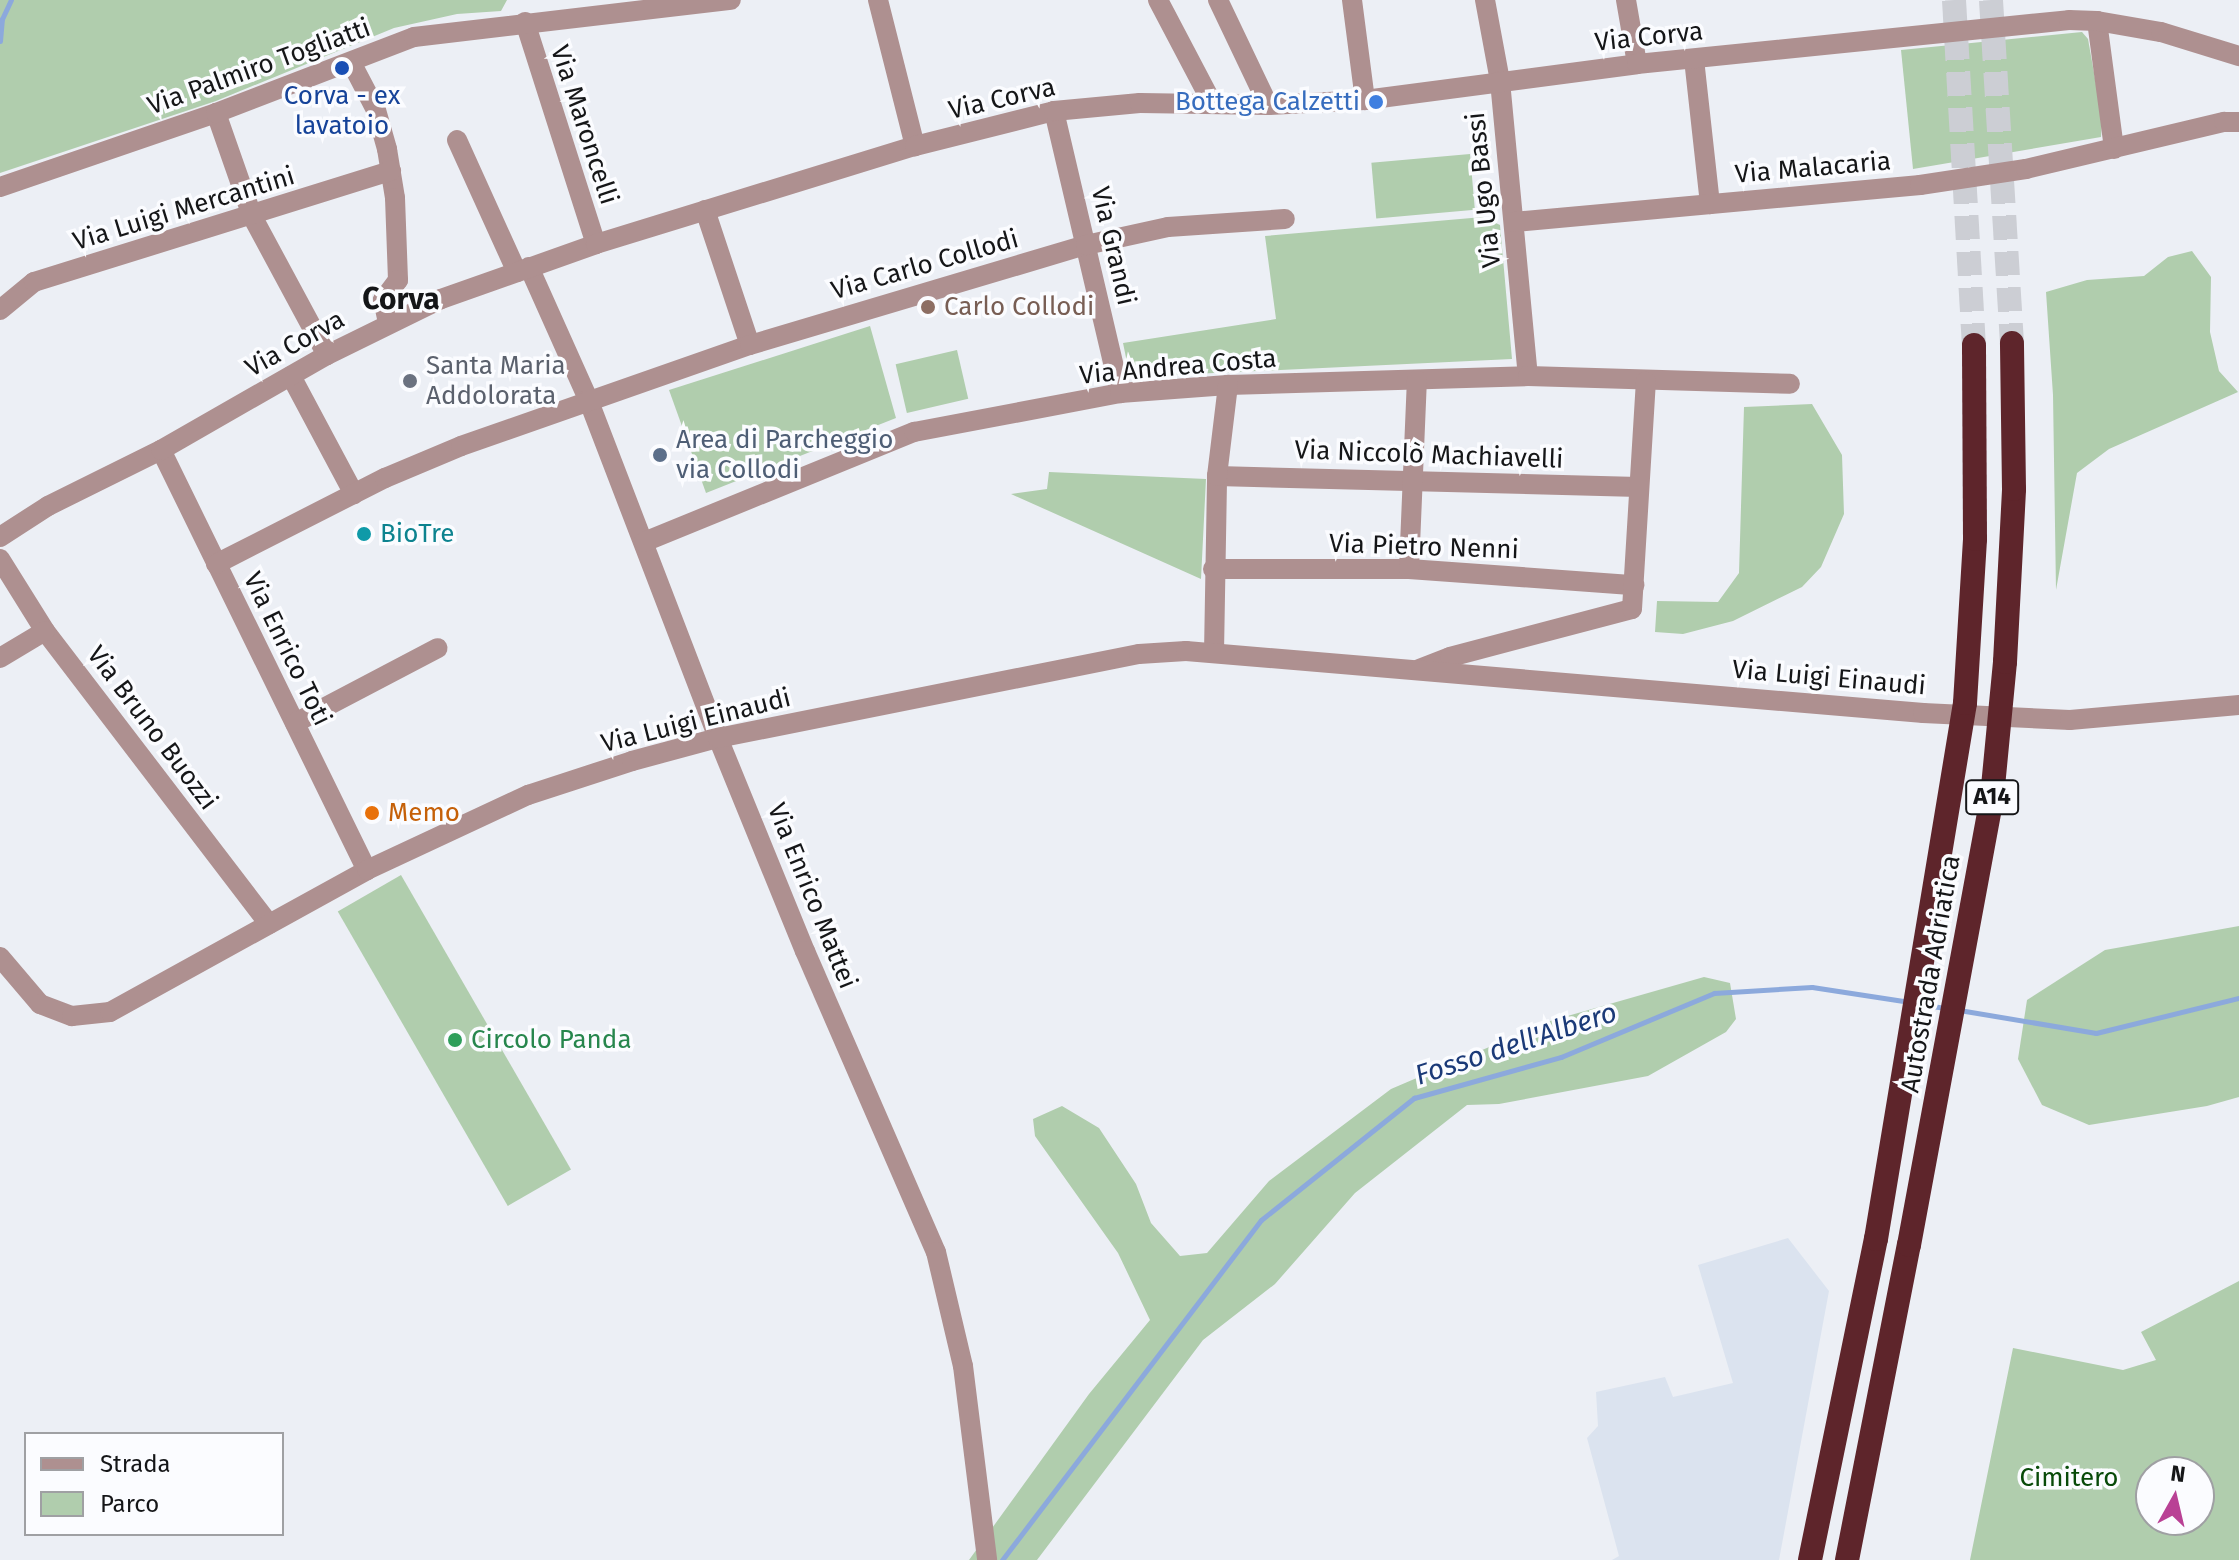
<!DOCTYPE html>
<meta charset="utf-8">
<style>
body{margin:0}
#map{position:relative;width:2239px;height:1560px;overflow:hidden;background:#eceff5;font-family:"Fira Sans",sans-serif}
div>[style]{position:absolute}
.built>*{inset:0;background:#dbe3ef}
.green>*{inset:0;background:#b0cdad;transform-origin:0 0}
.stream>*{height:5px;margin:-2.5px;padding:0 2.5px;transform-origin:2.5px;border-radius:2.5px;background:#8ca9dc}
.highway-tunnel>*{height:24px;margin-top:-12px;transform-origin:0;background:repeating-linear-gradient(90deg,#ccced4 0 24px,transparent 0 36px)}
.minor>*{height:20px;margin:-10px;padding:0 10px;transform-origin:10px;border-radius:10px;background:#ae9090}
.highway>*{height:24px;margin:-12px;padding:0 12px;transform-origin:12px;border-radius:12px;background:#5e252b}
.highway-bridge>*{height:24px;margin:-12px;padding:0 12px;transform-origin:12px;border-radius:12px;background:#5e252b}
.dots>*{width:22px;height:22px;translate:-50% -50%;box-sizing:border-box;border:4px solid #fbfcff;border-radius:50%}
span{translate:-50% -50%;white-space:nowrap;text-align:center;line-height:1.15;-webkit-text-stroke:7px #fbfcff;paint-order:stroke}
.shield-label span{padding:2px 6px;background:#fbfcff;border:2px solid;border-radius:6px;-webkit-text-stroke-width:0}
.shield-label{font-size:24px;color:#151618;font-weight:700}
.street-label{font-size:26px;color:#151618}
.transit-label{font-size:26px;color:#164399}
.shop-label{font-size:26px;color:#366cbe}
.right{translate:-100% -50%;text-align:right}
.education-label{font-size:26px;color:#785e54}
.left{translate:0 -50%;text-align:left}
.worship-label{font-size:26px;color:#5b616d}
.service-label{font-size:26px;color:#4e5e75}
.culture-label{font-size:26px;color:#0d838f}
.food-label{font-size:26px;color:#c56008}
.leisure-label{font-size:26px;color:#27864d}
.park-label{font-size:26px;color:#084a09}
.water-label{font-size:28px;color:#1b3a78;font-style:italic}
.quarter-label{font-size:30px;color:#151618;font-weight:700}
.legend{position:absolute;left:24px;top:1432px;width:260px;height:104px;box-sizing:border-box;background:#fbfcff;border:2px solid #9fa0a3;margin:0;padding:10px 14px;list-style:none;font-size:24px;color:#151618}
.legend li{display:flex;align-items:center;gap:16px;height:40px}
.legend b{width:40px;border:2px solid #9fa0a3}
.north{position:absolute;left:2135px;top:1456px;width:80px;height:80px;box-sizing:border-box;background:#fbfcff;border:2px solid #9fa0a3;border-radius:50%;rotate:8deg;font-size:22px;font-weight:700;line-height:32px;text-align:center;color:#151618}
.north::after{content:'';display:block;margin:auto;width:28px;height:36px;background:#b94195;clip-path:polygon(50% 0,100% 100%,50% 72%,0 100%)}
</style>
<div id="map">
<div class="built">
<i style="clip-path:polygon(1788px 1238px,1829px 1291px,1779px 1560px,1612px 1560px,1619px 1556px,1587px 1438px,1598px 1426px,1596px 1392px,1665px 1377px,1673px 1397px,1733px 1383px,1698px 1265px)"></i>
</div>
<div class="green">
<i style="clip-path:polygon(0 0,507px 0,501px 11px,457px 14px,394px 28px,216px 101px,0 173px)"></i>
<i style="clip-path:polygon(2082px 32px,2088px 39px,2102px 118px,2101px 137px,1913px 169px,1901px 50px)"></i>
<i style="left:1470px;top:154px;width:56px;height:99px;rotate:85deg"></i>
<i style="clip-path:polygon(1483px 217px,1500px 225px,1512px 359px,1130px 377px,1123px 343px,1276px 319px,1265px 236px)"></i>
<i style="clip-path:polygon(2192px 251px,2211px 277px,2210px 332px,2219px 371px,2238px 392px,2109px 449px,2077px 473px,2056px 590px,2053px 395px,2046px 292px,2087px 280px,2144px 276px,2168px 257px)"></i>
<i style="clip-path:polygon(870px 326px,896px 418px,706px 493px,669px 390px)"></i>
<i style="left:957px;top:350px;width:50px;height:63px;rotate:77deg"></i>
<i style="clip-path:polygon(1812px 404px,1842px 455px,1844px 514px,1821px 567px,1802px 587px,1733px 621px,1683px 634px,1655px 632px,1657px 601px,1718px 602px,1739px 573px,1744px 407px)"></i>
<i style="clip-path:polygon(1049px 472px,1206px 479px,1201px 579px,1011px 494px,1047px 489px)"></i>
<i style="left:401px;top:875px;width:340px;height:73px;rotate:60deg"></i>
<i style="clip-path:polygon(2239px 926px,2239px 1097px,2207px 1106px,2089px 1125px,2042px 1105px,2018px 1059px,2027px 1000px,2105px 950px)"></i>
<i style="clip-path:polygon(1704px 977px,1730px 983px,1736px 1019px,1726px 1032px,1648px 1076px,1499px 1104px,1467px 1105px,1355px 1193px,1275px 1284px,1203px 1340px,1037px 1560px,969px 1560px,1089px 1394px,1150px 1320px,1118px 1253px,1035px 1136px,1033px 1119px,1062px 1106px,1099px 1128px,1136px 1184px,1151px 1223px,1180px 1256px,1207px 1253px,1269px 1181px,1391px 1089px,1550px 1021px)"></i>
<i style="clip-path:polygon(evenodd,2239px 1281px,2239px 1560px,1970px 1560px,2013px 1348px,2123px 1370px,2156px 1360px,2141px 1332px,2239px 1281px,2151px 1472px,2199px 1472px,2199px 1520px,2151px 1520px,2151px 1472px)"></i>
</div>
<div class="stream">
<i style="left:0;top:41px;width:22px;rotate:-85deg"></i>
<i style="left:2px;top:19px;width:21px;rotate:-65deg"></i>
<i style="left:1924px;top:1005px;width:22px;rotate:8deg"></i>
<i style="left:1959px;top:1010px;width:139px;rotate:9.5deg"></i>
<i style="left:2096px;top:1033px;width:147px;rotate:-13.8deg"></i>
<i style="left:1002px;top:1560px;width:427px;rotate:-52.7deg"></i>
<i style="left:1261px;top:1220px;width:196px;rotate:-38.6deg"></i>
<i style="left:1414px;top:1098px;width:153px;rotate:-15.6deg"></i>
<i style="left:1561px;top:1057px;width:166px;rotate:-22.7deg"></i>
<i style="left:1714px;top:993px;width:98px;rotate:-3.5deg"></i>
<i style="left:1812px;top:987px;width:99px;rotate:8.7deg"></i>
</div>
<div class="highway-tunnel">
<i style="left:1954px;top:0;width:346px;rotate:86.7deg"></i>
<i style="left:1991px;top:0;width:344px;rotate:86.5deg"></i>
</div>
<div class="minor">
<i style="left:878px;top:0;width:151px;rotate:75.8deg"></i>
<i style="left:1158px;top:0;width:116px;rotate:62.3deg"></i>
<i style="left:1218px;top:0;width:116px;rotate:64.5deg"></i>
<i style="left:1352px;top:0;width:101px;rotate:82.6deg"></i>
<i style="left:1485px;top:0;width:82px;rotate:79.5deg"></i>
<i style="left:1500px;top:81px;width:296px;rotate:84.6deg"></i>
<i style="left:1626px;top:0;width:65px;rotate:80.2deg"></i>
<i style="left:2097px;top:21px;width:129px;rotate:82.4deg"></i>
<i style="left:525px;top:22px;width:233px;rotate:72.3deg"></i>
<i style="left:1694px;top:59px;width:146px;rotate:83.7deg"></i>
<i style="left:351px;top:62px;width:54px;rotate:62.5deg"></i>
<i style="left:376px;top:110px;width:41px;rotate:74.2deg"></i>
<i style="left:387px;top:149px;width:50px;rotate:80.7deg"></i>
<i style="left:395px;top:198px;width:82px;rotate:87.9deg"></i>
<i style="left:1054px;top:111px;width:290px;rotate:76.8deg"></i>
<i style="left:216px;top:113px;width:109px;rotate:70.7deg"></i>
<i style="left:252px;top:216px;width:158px;rotate:61.7deg"></i>
<i style="left:457px;top:140px;width:145px;rotate:65.6deg"></i>
<i style="left:0;top:187px;width:228px;rotate:-18.9deg"></i>
<i style="left:216px;top:113px;width:212px;rotate:-21deg"></i>
<i style="left:414px;top:37px;width:319px;rotate:-6.7deg"></i>
<i style="left:705px;top:210px;width:142px;rotate:71.6deg"></i>
<i style="left:1514px;top:222px;width:408px;rotate:-5.2deg"></i>
<i style="left:1920px;top:185px;width:107px;rotate:-8.6deg"></i>
<i style="left:2026px;top:169px;width:204px;rotate:-13.4deg"></i>
<i style="left:2224px;top:122px;width:15px"></i>
<i style="left:529px;top:267px;width:145px;rotate:65.9deg"></i>
<i style="left:588px;top:399px;width:363px;rotate:69deg"></i>
<i style="left:718px;top:738px;width:230px;rotate:67.8deg"></i>
<i style="left:805px;top:951px;width:328px;rotate:66.5deg"></i>
<i style="left:936px;top:1252px;width:117px;rotate:76.7deg"></i>
<i style="left:963px;top:1366px;width:195px;rotate:82.9deg"></i>
<i style="left:0;top:310px;width:44px;rotate:-39.5deg"></i>
<i style="left:34px;top:282px;width:374px;rotate:-17.3deg"></i>
<i style="left:388px;top:323px;width:24px;rotate:-102deg"></i>
<i style="left:383px;top:300px;width:25px;rotate:-53deg"></i>
<i style="left:291px;top:376px;width:134px;rotate:61.9deg"></i>
<i style="left:161px;top:450px;width:468px;rotate:63.9deg"></i>
<i style="left:1217px;top:476px;width:422px;rotate:1.5deg"></i>
<i style="left:0;top:537px;width:57px;rotate:-32.9deg"></i>
<i style="left:48px;top:506px;width:126px;rotate:-26.4deg"></i>
<i style="left:161px;top:450px;width:191px;rotate:-29.8deg"></i>
<i style="left:327px;top:355px;width:127px;rotate:-26.2deg"></i>
<i style="left:441px;top:299px;width:164px;rotate:-19.5deg"></i>
<i style="left:596px;top:244px;width:334px;rotate:-17.1deg"></i>
<i style="left:915px;top:146px;width:143px;rotate:-14.1deg"></i>
<i style="left:1054px;top:111px;width:86px;rotate:-5.3deg"></i>
<i style="left:1140px;top:103px;width:128px;rotate:0.9deg"></i>
<i style="left:1268px;top:105px;width:97px;rotate:-3deg"></i>
<i style="left:1365px;top:100px;width:274px;rotate:-7.5deg"></i>
<i style="left:1637px;top:64px;width:434px;rotate:-5.8deg"></i>
<i style="left:2069px;top:20px;width:28px;rotate:2deg"></i>
<i style="left:2097px;top:21px;width:65px;rotate:9.8deg"></i>
<i style="left:2161px;top:32px;width:82px;rotate:17.1deg"></i>
<i style="left:644px;top:542px;width:292px;rotate:-22.2deg"></i>
<i style="left:914px;top:432px;width:210px;rotate:-10.7deg"></i>
<i style="left:1120px;top:393px;width:108px;rotate:-4.2deg"></i>
<i style="left:1228px;top:385px;width:300px;rotate:-1.7deg"></i>
<i style="left:1528px;top:376px;width:262px;rotate:1.7deg"></i>
<i style="left:0;top:559px;width:85px;rotate:58deg"></i>
<i style="left:45px;top:631px;width:369px;rotate:52.6deg"></i>
<i style="left:216px;top:564px;width:190px;rotate:-27deg"></i>
<i style="left:385px;top:478px;width:82px;rotate:-22.8deg"></i>
<i style="left:461px;top:446px;width:306px;rotate:-19.3deg"></i>
<i style="left:750px;top:345px;width:351px;rotate:-16.6deg"></i>
<i style="left:1086px;top:245px;width:84px;rotate:-12.4deg"></i>
<i style="left:1168px;top:227px;width:117px;rotate:-3.9deg"></i>
<i style="left:1213px;top:569px;width:196px"></i>
<i style="left:1409px;top:569px;width:226px;rotate:4.1deg"></i>
<i style="left:1409px;top:569px;width:189px;rotate:-87.6deg"></i>
<i style="left:1214px;top:653px;width:177px;rotate:-89deg"></i>
<i style="left:1217px;top:476px;width:92px;rotate:-83.1deg"></i>
<i style="left:0;top:658px;width:52px;rotate:-31deg"></i>
<i style="left:1419px;top:669px;width:33px;rotate:-21deg"></i>
<i style="left:1450px;top:657px;width:188px;rotate:-14.8deg"></i>
<i style="left:1632px;top:609px;width:228px;rotate:-86.5deg"></i>
<i style="left:295px;top:723px;width:161px;rotate:-27.7deg"></i>
<i style="left:0;top:957px;width:62px;rotate:49.6deg"></i>
<i style="left:40px;top:1004px;width:34px;rotate:21deg"></i>
<i style="left:72px;top:1016px;width:38px;rotate:-6deg"></i>
<i style="left:110px;top:1012px;width:294px;rotate:-28.9deg"></i>
<i style="left:367px;top:870px;width:178px;rotate:-25deg"></i>
<i style="left:528px;top:795px;width:109px;rotate:-18.1deg"></i>
<i style="left:632px;top:761px;width:89px;rotate:-15deg"></i>
<i style="left:718px;top:738px;width:429px;rotate:-11.3deg"></i>
<i style="left:1139px;top:654px;width:47px;rotate:-3.7deg"></i>
<i style="left:1186px;top:651px;width:740px;rotate:4.81deg"></i>
<i style="left:1923px;top:713px;width:147px;rotate:2.7deg"></i>
<i style="left:2070px;top:720px;width:170px;rotate:-5.1deg"></i>
</div>
<div class="highway">
<i style="left:1810px;top:1560px;width:328px;rotate:-78.4deg"></i>
<i style="left:1847px;top:1560px;width:321px;rotate:-78.9deg"></i>
</div>
<div class="highway-bridge">
<i style="left:1876px;top:1239px;width:543px;rotate:-80.57deg"></i>
<i style="left:1965px;top:703px;width:164px;rotate:-86.5deg"></i>
<i style="left:1975px;top:539px;width:194px;rotate:-90.3deg"></i>
<i style="left:1909px;top:1245px;width:456px;rotate:-79.5deg"></i>
<i style="left:1992px;top:797px;width:136px;rotate:-84.5deg"></i>
<i style="left:2005px;top:662px;width:173px;rotate:-87deg"></i>
<i style="left:2014px;top:489px;width:146px;rotate:-90.8deg"></i>
</div>
<div class="dots">
<i style="left:342px;top:68px;background:#1a4fb4"></i>
<i style="left:1376px;top:102px;background:#3f7fe0"></i>
<i style="left:928px;top:307px;background:#8d6e63"></i>
<i style="left:410px;top:381px;background:#6b7280"></i>
<i style="left:660px;top:455px;background:#5c6f8a"></i>
<i style="left:364px;top:534px;background:#0f9aa8"></i>
<i style="left:372px;top:813px;background:#e8710a"></i>
<i style="left:455px;top:1040px;background:#2e9e5b"></i>
</div>
<div class="shield-label">
<span style="left:1992px;top:797px">A14</span>
</div>
<div class="street-label">
<span style="left:1649px;top:37px;rotate:-6deg">Via Corva</span>
<span style="left:259px;top:67px;rotate:-20deg">Via Palmiro Togliatti</span>
<span style="left:1002px;top:99px;rotate:-13deg">Via Corva</span>
<span style="left:584px;top:125px;rotate:72deg">Via Maroncelli</span>
<span style="left:1813px;top:168px;rotate:-5deg">Via Malacaria</span>
<span style="left:1484px;top:190px;rotate:-96deg">Via Ugo Bassi</span>
<span style="left:184px;top:209px;rotate:-17deg">Via Luigi Mercantini</span>
<span style="left:1113px;top:246px;rotate:77deg">Via Grandi</span>
<span style="left:925px;top:265px;rotate:-16deg">Via Carlo Collodi</span>
<span style="left:295px;top:344px;rotate:-29deg">Via Corva</span>
<span style="left:1178px;top:367px;rotate:-5deg">Via Andrea Costa</span>
<span style="left:1429px;top:455px;rotate:2deg">Via Niccolò Machiavelli</span>
<span style="left:1424px;top:547px;rotate:2deg">Via Pietro Nenni</span>
<span style="left:287px;top:649px;rotate:64deg">Via Enrico Toti</span>
<span style="left:1829px;top:678px;rotate:5deg">Via Luigi Einaudi</span>
<span style="left:696px;top:721px;rotate:-14deg">Via Luigi Einaudi</span>
<span style="left:152px;top:728px;rotate:53deg">Via Bruno Buozzi</span>
<span style="left:812px;top:896px;rotate:68deg">Via Enrico Mattei</span>
<span style="left:1931px;top:974px;rotate:-80deg">Autostrada Adriatica</span>
</div>
<div class="transit-label">
<span style="left:342px;top:111px">Corva - ex<br>lavatoio</span>
</div>
<div class="shop-label">
<span class="right" style="left:1360px;top:102px">Bottega Calzetti</span>
</div>
<div class="education-label">
<span class="left" style="left:944px;top:307px">Carlo Collodi</span>
</div>
<div class="worship-label">
<span class="left" style="left:426px;top:381px">Santa Maria<br>Addolorata</span>
</div>
<div class="service-label">
<span class="left" style="left:676px;top:455px">Area di Parcheggio<br>via Collodi</span>
</div>
<div class="culture-label">
<span class="left" style="left:380px;top:534px">BioTre</span>
</div>
<div class="food-label">
<span class="left" style="left:388px;top:813px">Memo</span>
</div>
<div class="leisure-label">
<span class="left" style="left:471px;top:1040px">Circolo Panda</span>
</div>
<div class="park-label">
<span style="left:2069px;top:1478px">Cimitero</span>
</div>
<div class="water-label">
<span style="left:1516px;top:1044px;rotate:-18deg">Fosso dell'Albero</span>
</div>
<div class="quarter-label">
<span style="left:401px;top:299px">Corva</span>
</div>
<ul class="legend">
<li><b style="height:10px;background:#ae9090"></b>Strada</li>
<li><b style="height:22px;background:#b0cdad"></b>Parco</li>
</ul>
<div class="north">N</div>
</div>
